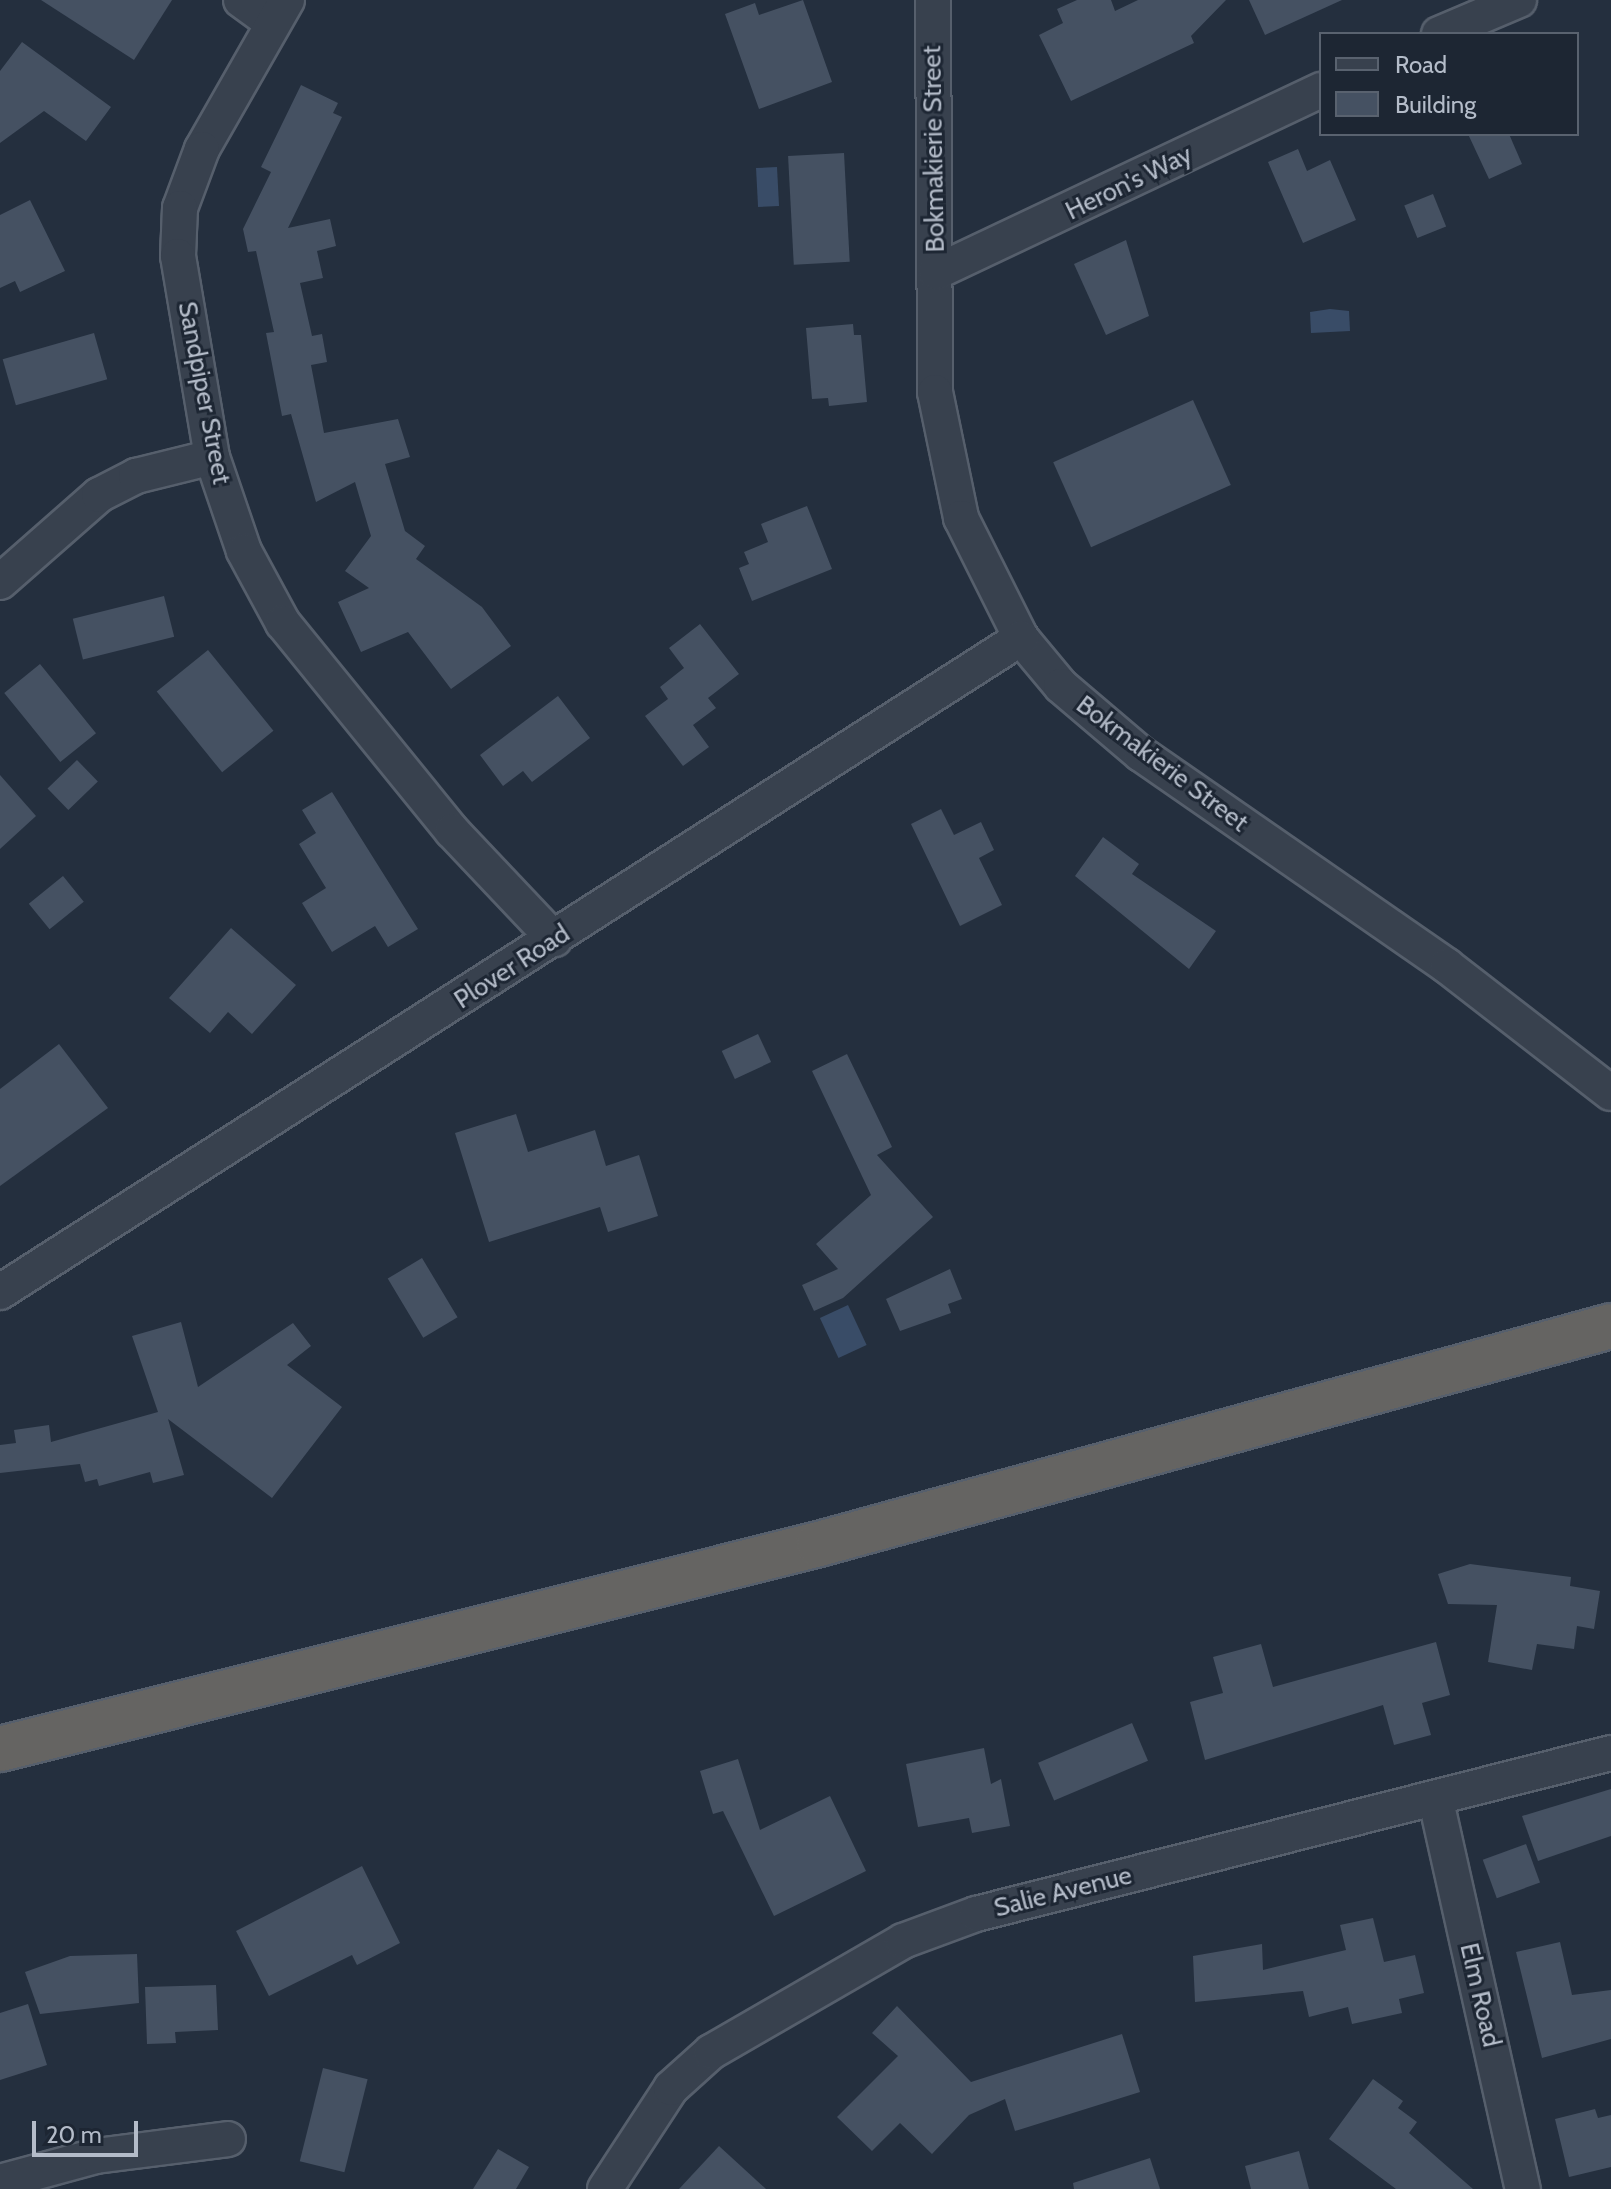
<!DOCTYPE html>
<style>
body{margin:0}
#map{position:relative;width:1611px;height:2189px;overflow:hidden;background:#242f3e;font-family:Cabin,sans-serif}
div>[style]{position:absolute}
.water>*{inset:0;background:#394c67;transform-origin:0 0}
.building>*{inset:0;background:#455162;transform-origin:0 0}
.roads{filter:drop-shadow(2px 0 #565f6c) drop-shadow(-2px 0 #565f6c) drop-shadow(0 2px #565f6c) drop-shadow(0 -2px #565f6c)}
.minor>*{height:34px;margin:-17px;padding:0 17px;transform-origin:17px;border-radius:17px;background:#38414e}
.trunk>*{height:44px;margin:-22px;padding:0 22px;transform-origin:22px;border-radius:22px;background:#656462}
span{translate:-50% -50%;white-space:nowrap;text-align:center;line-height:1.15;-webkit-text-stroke:6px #1d2633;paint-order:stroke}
.street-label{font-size:26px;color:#b4bcc9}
.legend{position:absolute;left:1319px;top:32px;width:260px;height:104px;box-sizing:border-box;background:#1d2633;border:2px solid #59626f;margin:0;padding:10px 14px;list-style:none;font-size:24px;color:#b4bcc9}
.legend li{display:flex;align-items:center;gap:16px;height:40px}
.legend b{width:40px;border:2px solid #59626f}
.scale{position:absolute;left:32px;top:2121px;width:106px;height:36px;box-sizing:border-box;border:4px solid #b4bcc9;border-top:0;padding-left:10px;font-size:24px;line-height:28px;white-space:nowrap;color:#b4bcc9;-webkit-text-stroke:6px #1d2633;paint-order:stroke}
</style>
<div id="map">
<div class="water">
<i style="left:777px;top:167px;width:39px;height:21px;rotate:87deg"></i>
<i style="clip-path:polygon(1330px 309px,1349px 311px,1350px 331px,1311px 333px,1310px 312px)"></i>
<i style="left:848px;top:1305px;width:44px;height:31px;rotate:65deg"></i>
</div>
<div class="building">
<i style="clip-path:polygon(41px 0,172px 0,134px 60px)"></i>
<i style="clip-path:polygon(803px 0,832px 82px,759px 109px,725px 14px,755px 3px,759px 15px)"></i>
<i style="clip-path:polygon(1077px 0,1111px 0,1115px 11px,1138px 0,1226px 0,1191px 36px,1194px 43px,1071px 101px,1039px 35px,1063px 23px,1057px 9px)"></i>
<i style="clip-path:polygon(1249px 0,1342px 0,1265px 35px)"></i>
<i style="clip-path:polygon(22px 42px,111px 107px,86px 141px,44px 111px,0 143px,0 71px)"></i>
<i style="clip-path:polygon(301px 85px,338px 103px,333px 113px,342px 117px,288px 228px,330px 219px,336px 246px,317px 251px,323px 278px,300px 283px,312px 336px,322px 334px,327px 362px,311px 365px,324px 433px,398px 419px,410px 457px,385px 464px,405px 531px,425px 546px,416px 559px,482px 607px,511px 646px,451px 689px,408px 632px,361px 652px,338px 602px,369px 588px,345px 571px,371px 536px,355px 482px,316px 502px,291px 414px,282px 416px,266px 333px,274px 332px,256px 251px,248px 252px,243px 229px,271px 172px,261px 167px)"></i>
<i style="clip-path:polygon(1468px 134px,1509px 134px,1522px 164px,1489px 179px)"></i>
<i style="clip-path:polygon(1298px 149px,1307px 171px,1330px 160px,1356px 220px,1303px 243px,1268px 162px)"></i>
<i style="left:844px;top:153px;width:109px;height:56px;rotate:87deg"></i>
<i style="left:1433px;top:194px;width:35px;height:31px;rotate:68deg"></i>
<i style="clip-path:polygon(30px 200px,65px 271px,20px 292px,15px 281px,0 288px,0 215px)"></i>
<i style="clip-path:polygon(1126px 240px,1149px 316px,1106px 335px,1074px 264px)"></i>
<i style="clip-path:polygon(853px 324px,854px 335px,861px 335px,867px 402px,829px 406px,828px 398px,812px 399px,806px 328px)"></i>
<i style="left:94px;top:333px;width:48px;height:95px;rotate:74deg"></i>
<i style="left:1193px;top:400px;width:93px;height:153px;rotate:66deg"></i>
<i style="clip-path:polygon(807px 506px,832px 569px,752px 601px,739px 568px,749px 564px,744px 552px,768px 542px,761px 524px)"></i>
<i style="left:164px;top:596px;width:42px;height:94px;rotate:76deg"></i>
<i style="clip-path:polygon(700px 624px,739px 674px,708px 698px,716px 708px,693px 725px,709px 747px,683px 766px,645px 716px,668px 699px,660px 687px,684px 668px,669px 648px)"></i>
<i style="left:208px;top:650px;width:104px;height:66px;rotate:51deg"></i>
<i style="left:40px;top:664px;width:89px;height:46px;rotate:51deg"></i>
<i style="clip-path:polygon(558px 696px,590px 738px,532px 782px,523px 771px,503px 786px,480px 755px)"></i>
<i style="left:77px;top:760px;width:30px;height:41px;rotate:46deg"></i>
<i style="clip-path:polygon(0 775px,36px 816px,0 849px)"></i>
<i style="clip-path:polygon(332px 792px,418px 929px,388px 947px,375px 926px,332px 952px,302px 903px,326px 888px,299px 844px,316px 833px,302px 810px)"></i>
<i style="clip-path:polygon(941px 809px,954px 835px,981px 822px,994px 850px,979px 858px,1002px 905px,960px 926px,911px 824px)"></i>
<i style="clip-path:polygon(1103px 837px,1139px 864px,1132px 874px,1216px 931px,1189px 969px,1075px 876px)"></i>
<i style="left:63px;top:876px;width:33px;height:44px;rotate:51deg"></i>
<i style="clip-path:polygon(231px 928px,296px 985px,252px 1034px,228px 1012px,210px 1033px,169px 998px)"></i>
<i style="left:758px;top:1034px;width:31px;height:40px;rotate:65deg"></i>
<i style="clip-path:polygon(59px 1044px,108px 1108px,0 1186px,0 1089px)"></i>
<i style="clip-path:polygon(847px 1054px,892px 1147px,877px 1155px,933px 1217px,843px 1298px,814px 1311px,802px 1285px,838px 1269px,816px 1244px,871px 1195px,812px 1071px)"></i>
<i style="clip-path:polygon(516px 1114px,528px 1152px,595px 1130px,606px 1166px,639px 1155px,658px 1216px,608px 1232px,600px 1207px,489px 1242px,455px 1133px)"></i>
<i style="left:422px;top:1258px;width:69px;height:40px;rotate:59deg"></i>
<i style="clip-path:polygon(950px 1269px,962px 1299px,948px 1304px,951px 1313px,900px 1331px,886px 1299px)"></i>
<i style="clip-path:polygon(181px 1322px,198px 1387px,293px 1323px,311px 1346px,287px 1365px,342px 1407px,272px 1498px,168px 1419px,184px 1475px,153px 1483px,150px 1472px,99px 1486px,97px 1479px,85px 1482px,80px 1464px,0 1473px,0 1445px,16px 1443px,14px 1430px,49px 1425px,51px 1442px,158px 1412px,132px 1336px)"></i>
<i style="clip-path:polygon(1470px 1564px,1571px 1577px,1570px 1586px,1600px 1591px,1594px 1629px,1577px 1626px,1574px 1649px,1537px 1644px,1532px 1670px,1488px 1662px,1497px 1605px,1448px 1604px,1438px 1574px)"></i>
<i style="clip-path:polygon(1436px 1642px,1450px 1695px,1422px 1703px,1431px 1735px,1394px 1745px,1383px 1705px,1205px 1760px,1190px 1702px,1223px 1693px,1213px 1657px,1261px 1644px,1273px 1687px)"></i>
<i style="left:1132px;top:1723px;width:41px;height:102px;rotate:67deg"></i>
<i style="clip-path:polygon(984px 1748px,991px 1784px,1001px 1779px,1010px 1826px,972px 1833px,969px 1818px,918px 1827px,906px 1764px)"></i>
<i style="clip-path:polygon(738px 1759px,760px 1830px,830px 1796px,866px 1871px,774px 1916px,723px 1811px,713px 1814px,700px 1771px)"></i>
<i style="clip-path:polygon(1611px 1789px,1611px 1836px,1538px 1861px,1522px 1816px)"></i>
<i style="left:1526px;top:1844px;width:41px;height:46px;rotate:70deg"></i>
<i style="clip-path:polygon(362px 1866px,400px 1943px,357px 1965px,352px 1955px,269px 1996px,236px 1931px)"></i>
<i style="clip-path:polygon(1373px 1918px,1384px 1962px,1415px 1955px,1424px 1993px,1399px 1999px,1402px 2013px,1352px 2024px,1348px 2007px,1309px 2017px,1303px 1991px,1195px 2002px,1193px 1956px,1262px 1944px,1263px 1970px,1346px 1950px,1340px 1925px)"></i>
<i style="clip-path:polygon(1560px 1942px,1572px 1995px,1611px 1990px,1611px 2039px,1542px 2058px,1516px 1952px)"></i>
<i style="clip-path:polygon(137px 1954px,139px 2003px,40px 2014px,25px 1972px,70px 1956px)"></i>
<i style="clip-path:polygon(216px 1985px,218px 2030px,175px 2032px,176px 2043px,147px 2044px,145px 1987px)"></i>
<i style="clip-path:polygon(28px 2004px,47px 2065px,0 2080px,0 2013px)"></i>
<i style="clip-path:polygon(897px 2006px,971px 2082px,1122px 2034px,1140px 2092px,1015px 2131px,1005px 2099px,969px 2115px,932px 2154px,900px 2123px,872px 2151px,837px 2117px,898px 2056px,872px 2033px)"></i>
<i style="left:323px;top:2068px;width:46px;height:96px;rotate:14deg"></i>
<i style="clip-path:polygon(1373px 2079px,1403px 2101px,1398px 2108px,1417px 2122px,1409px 2133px,1473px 2189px,1396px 2189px,1329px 2139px)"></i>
<i style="clip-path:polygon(1595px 2109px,1598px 2118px,1611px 2115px,1611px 2167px,1569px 2177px,1555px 2119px)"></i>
<i style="clip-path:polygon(719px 2146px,766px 2189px,679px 2189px)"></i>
<i style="clip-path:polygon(498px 2149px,529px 2167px,516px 2189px,473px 2189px)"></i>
<i style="clip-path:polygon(1299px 2151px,1309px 2189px,1251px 2189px,1245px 2166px)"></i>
<i style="clip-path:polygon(1150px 2158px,1160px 2189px,1074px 2189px,1073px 2183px)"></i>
</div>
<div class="roads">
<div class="minor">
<i style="left:241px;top:0;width:39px;rotate:36deg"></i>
<i style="left:287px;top:0;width:172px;rotate:119.7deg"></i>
<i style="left:202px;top:149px;width:63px;rotate:110.4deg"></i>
<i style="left:180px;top:208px;width:48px;rotate:92.4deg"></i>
<i style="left:178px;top:256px;width:204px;rotate:80.4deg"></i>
<i style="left:212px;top:457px;width:99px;rotate:71.2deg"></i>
<i style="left:244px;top:551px;width:82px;rotate:61.6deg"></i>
<i style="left:283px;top:623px;width:268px;rotate:50.9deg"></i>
<i style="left:452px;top:831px;width:149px;rotate:46.6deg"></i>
<i style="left:933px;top:0;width:392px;rotate:89.7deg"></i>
<i style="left:935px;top:392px;width:129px;rotate:78.3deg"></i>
<i style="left:961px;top:518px;width:134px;rotate:63.4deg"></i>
<i style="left:1021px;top:638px;width:62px;rotate:50.2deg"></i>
<i style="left:1061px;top:686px;width:105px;rotate:40.4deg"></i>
<i style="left:1141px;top:754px;width:372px;rotate:34.7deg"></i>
<i style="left:1447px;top:966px;width:207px;rotate:37.8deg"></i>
<i style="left:1439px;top:34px;width:87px;rotate:-23deg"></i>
<i style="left:936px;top:272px;width:426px;rotate:-25.3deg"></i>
<i style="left:0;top:582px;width:132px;rotate:-41.3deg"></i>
<i style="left:99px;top:495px;width:42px;rotate:-27.2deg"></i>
<i style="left:136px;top:476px;width:78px;rotate:-14deg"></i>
<i style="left:0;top:1292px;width:1213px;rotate:-32.64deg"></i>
<i style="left:1436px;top:1801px;width:398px;rotate:77.4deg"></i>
<i style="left:0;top:2182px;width:99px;rotate:-15.2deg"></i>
<i style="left:96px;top:2156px;width:133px;rotate:-7.3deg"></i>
<i style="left:605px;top:2189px;width:121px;rotate:-56.8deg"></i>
<i style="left:671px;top:2088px;width:54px;rotate:-42deg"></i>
<i style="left:711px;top:2052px;width:222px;rotate:-30deg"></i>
<i style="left:903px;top:1941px;width:78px;rotate:-20.3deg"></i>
<i style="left:976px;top:1914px;width:655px;rotate:-14.23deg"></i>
</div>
<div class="trunk">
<i style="left:0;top:1749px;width:844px;rotate:-14.05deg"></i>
<i style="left:819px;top:1544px;width:821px;rotate:-15.39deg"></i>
</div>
</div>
<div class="street-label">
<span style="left:934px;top:149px;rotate:-91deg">Bokmakierie Street</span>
<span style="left:1129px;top:183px;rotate:-26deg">Heron's Way</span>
<span style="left:204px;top:393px;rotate:79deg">Sandpiper Street</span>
<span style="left:1162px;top:764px;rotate:37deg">Bokmakierie Street</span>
<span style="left:512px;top:967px;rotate:-33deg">Plover Road</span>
<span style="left:1063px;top:1892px;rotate:-14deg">Salie Avenue</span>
<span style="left:1480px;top:1995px;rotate:77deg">Elm Road</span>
</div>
<ul class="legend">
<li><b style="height:10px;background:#38414e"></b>Road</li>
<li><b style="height:22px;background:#455162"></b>Building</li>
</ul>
<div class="scale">20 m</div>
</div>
